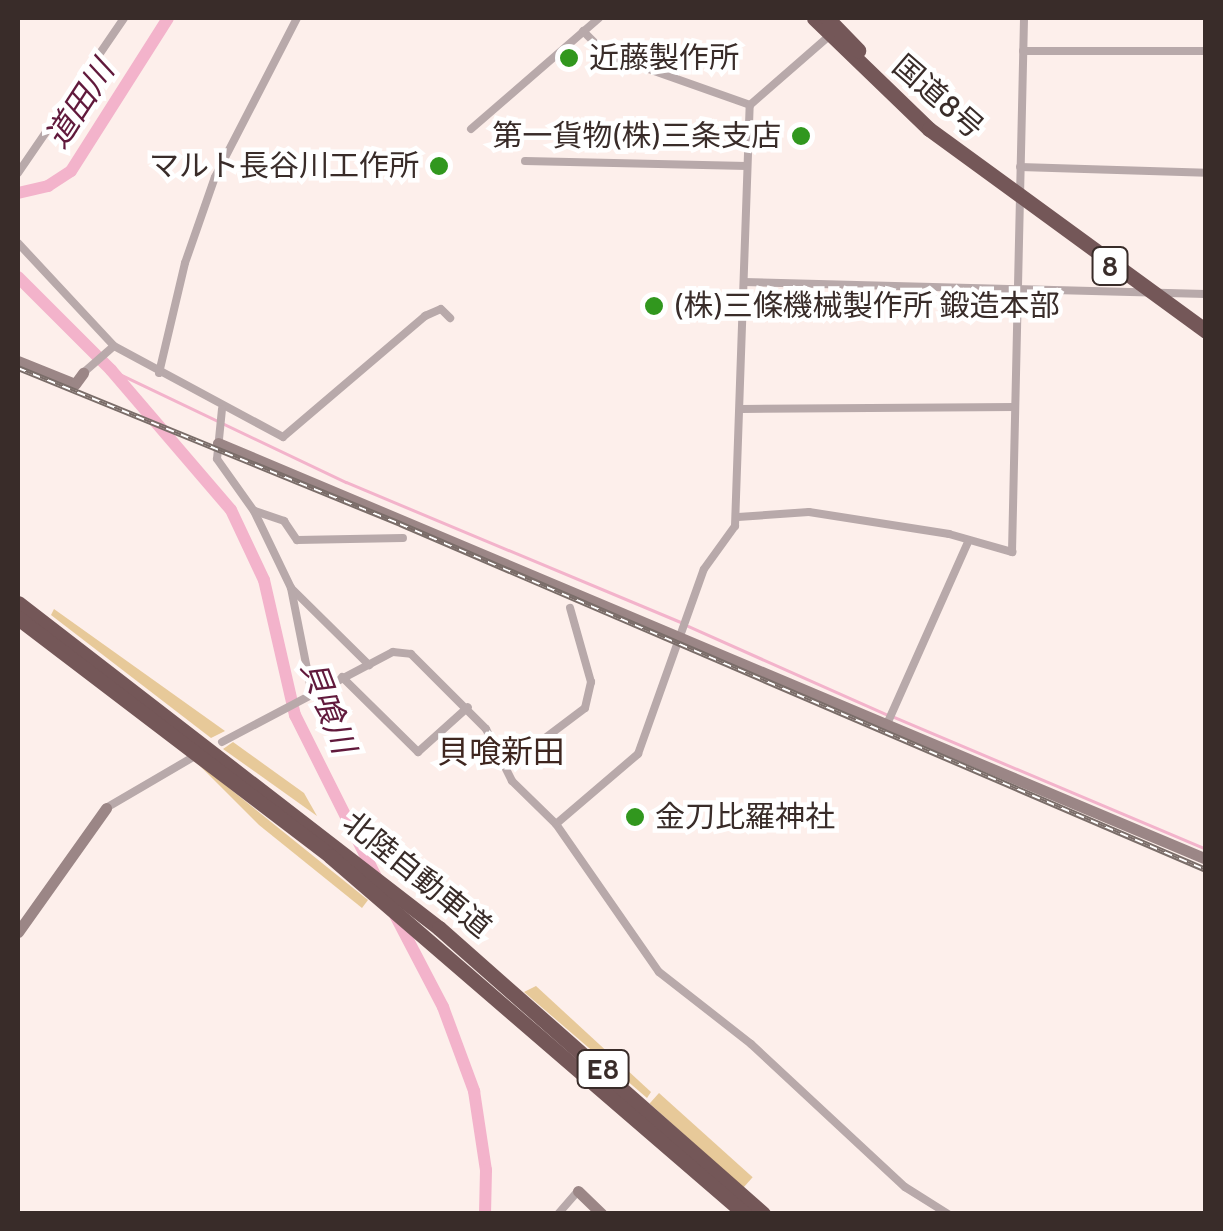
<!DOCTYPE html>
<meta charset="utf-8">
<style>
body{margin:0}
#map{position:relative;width:1223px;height:1231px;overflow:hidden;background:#fdefeb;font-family:Cabin,"Noto Sans JP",sans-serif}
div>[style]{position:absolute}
.green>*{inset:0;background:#e7c999;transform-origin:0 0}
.stream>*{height:2.5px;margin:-1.25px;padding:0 1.25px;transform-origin:1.25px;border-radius:1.25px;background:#f3b3cb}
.river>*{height:12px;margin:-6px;padding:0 6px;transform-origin:6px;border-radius:6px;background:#f3b3cb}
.street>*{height:8px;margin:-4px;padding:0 4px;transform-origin:4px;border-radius:4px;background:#b8a9aa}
.secondary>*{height:11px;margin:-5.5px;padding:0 5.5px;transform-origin:5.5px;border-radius:5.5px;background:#9b8686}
.highway>*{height:15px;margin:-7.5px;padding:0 7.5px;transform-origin:7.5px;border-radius:7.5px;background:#745758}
.rail>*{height:6px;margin-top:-3px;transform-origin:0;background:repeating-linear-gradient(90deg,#fff 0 8px,#7a6d69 0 16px);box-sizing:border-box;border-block:2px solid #7a6d69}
.dots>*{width:28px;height:28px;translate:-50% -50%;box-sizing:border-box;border:5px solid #fff;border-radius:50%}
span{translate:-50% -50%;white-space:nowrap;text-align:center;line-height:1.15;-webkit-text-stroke:9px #fff;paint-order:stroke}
.shield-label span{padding:2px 8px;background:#fff;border:2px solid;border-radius:8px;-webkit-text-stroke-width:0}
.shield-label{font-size:28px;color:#392c29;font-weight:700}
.poi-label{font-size:30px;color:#392c29}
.left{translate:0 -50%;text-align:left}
.right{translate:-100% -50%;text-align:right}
.street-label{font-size:30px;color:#392c29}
.water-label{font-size:32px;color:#61193c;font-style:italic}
.neighbourhood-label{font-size:32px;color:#3e261f}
.frame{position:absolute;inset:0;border:20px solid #392c29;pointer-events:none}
</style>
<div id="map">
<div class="green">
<i style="clip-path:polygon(54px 609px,225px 731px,211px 738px,51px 615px)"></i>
<i style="clip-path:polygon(233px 742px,304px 793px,317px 816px,223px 749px)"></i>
<i style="clip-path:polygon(193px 759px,368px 900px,362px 908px,259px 825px)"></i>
<i style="clip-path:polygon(536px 986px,651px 1092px,647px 1098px,524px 992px)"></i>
<i style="left:659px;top:1093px;width:126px;height:14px;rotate:42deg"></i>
</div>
<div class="stream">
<i style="left:111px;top:370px;width:260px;rotate:25.5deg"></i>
<i style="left:346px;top:482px;width:363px;rotate:22.7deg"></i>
<i style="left:688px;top:626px;width:217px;rotate:24deg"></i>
<i style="left:894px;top:717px;width:339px;rotate:22.9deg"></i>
</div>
<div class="river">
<i style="left:18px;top:193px;width:31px;rotate:-13deg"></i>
<i style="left:48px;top:186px;width:27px;rotate:-33deg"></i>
<i style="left:71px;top:171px;width:181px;rotate:-57.6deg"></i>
<i style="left:18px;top:277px;width:132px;rotate:45deg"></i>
<i style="left:111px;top:370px;width:184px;rotate:49.4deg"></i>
<i style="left:231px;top:510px;width:77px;rotate:64.8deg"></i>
<i style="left:264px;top:580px;width:139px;rotate:77.1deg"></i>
<i style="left:295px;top:715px;width:183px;rotate:63.4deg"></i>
<i style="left:395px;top:915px;width:104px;rotate:62.4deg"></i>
<i style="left:443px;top:1007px;width:90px;rotate:69.7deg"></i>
<i style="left:474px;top:1091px;width:80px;rotate:81.4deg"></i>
<i style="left:486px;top:1170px;width:44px;rotate:91.3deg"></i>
</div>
<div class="street">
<i style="left:583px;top:31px;width:33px;rotate:45deg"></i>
<i style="left:606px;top:54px;width:153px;rotate:19.5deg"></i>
<i style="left:1023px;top:51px;width:183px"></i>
<i style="left:471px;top:129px;width:169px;rotate:-40.9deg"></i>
<i style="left:525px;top:161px;width:222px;rotate:1.3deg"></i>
<i style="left:1020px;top:167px;width:186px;rotate:1.8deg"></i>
<i style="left:18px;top:173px;width:188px;rotate:-55.6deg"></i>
<i style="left:18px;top:243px;width:141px;rotate:47deg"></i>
<i style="left:114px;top:346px;width:192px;rotate:28.3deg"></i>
<i style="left:283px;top:437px;width:187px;rotate:-40.4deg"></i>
<i style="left:425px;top:316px;width:17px;rotate:-24deg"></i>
<i style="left:441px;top:309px;width:13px;rotate:45deg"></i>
<i style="left:744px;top:282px;width:462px;rotate:1.5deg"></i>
<i style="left:83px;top:373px;width:41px;rotate:-41.1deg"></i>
<i style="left:159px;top:373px;width:113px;rotate:-76.7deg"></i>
<i style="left:185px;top:263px;width:91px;rotate:-70.8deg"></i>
<i style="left:215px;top:177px;width:179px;rotate:-62.7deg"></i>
<i style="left:222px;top:409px;width:50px;rotate:95.7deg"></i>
<i style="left:217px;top:459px;width:64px;rotate:54.6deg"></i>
<i style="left:254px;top:511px;width:85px;rotate:64.3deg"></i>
<i style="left:291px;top:588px;width:110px;rotate:44.6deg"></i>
<i style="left:742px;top:409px;width:273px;rotate:-0.4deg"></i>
<i style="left:255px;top:511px;width:31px;rotate:19deg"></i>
<i style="left:284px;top:521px;width:23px;rotate:56deg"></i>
<i style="left:297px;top:540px;width:106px;rotate:-1.1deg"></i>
<i style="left:738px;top:517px;width:71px;rotate:-4deg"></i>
<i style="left:809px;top:512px;width:142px;rotate:8.9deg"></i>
<i style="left:949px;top:534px;width:66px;rotate:15.9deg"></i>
<i style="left:1012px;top:552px;width:534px;rotate:-88.71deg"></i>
<i style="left:291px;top:588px;width:108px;rotate:78.8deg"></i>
<i style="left:342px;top:677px;width:107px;rotate:44.6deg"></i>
<i style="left:418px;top:752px;width:67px;rotate:-42deg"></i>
<i style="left:887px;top:724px;width:201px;rotate:-66deg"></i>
<i style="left:222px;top:742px;width:193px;rotate:-27.8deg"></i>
<i style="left:393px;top:652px;width:18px;rotate:6deg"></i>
<i style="left:411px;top:654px;width:106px;rotate:45deg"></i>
<i style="left:486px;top:729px;width:58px;rotate:63.4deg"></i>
<i style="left:512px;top:781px;width:62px;rotate:44.3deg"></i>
<i style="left:556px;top:824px;width:180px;rotate:55.2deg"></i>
<i style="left:659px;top:972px;width:117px;rotate:38deg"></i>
<i style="left:751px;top:1044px;width:210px;rotate:42.9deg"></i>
<i style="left:905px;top:1187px;width:51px;rotate:32.1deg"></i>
<i style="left:508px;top:766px;width:96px;rotate:-37deg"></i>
<i style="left:585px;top:708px;width:27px;rotate:-77deg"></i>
<i style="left:591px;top:682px;width:77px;rotate:-105.8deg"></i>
<i style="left:106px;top:808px;width:103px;rotate:-30.3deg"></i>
<i style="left:556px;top:824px;width:108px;rotate:-40.5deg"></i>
<i style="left:638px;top:754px;width:196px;rotate:-70.4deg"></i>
<i style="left:704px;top:569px;width:53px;rotate:-54.2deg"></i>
<i style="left:735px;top:526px;width:421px;rotate:-88deg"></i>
<i style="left:750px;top:105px;width:105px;rotate:-41.1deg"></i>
<i style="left:558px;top:1214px;width:30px;rotate:-49deg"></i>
</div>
<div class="secondary">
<i style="left:18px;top:361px;width:61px;rotate:22deg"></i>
<i style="left:75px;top:384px;width:14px;rotate:-54deg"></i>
<i style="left:218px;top:443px;width:1072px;rotate:22.83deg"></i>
<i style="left:18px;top:932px;width:152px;rotate:-54.6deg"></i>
<i style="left:578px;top:1191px;width:33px;rotate:44deg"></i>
</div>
<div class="highway">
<i style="left:814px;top:18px;width:160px;rotate:44deg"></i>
<i style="left:929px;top:129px;width:343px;rotate:36.1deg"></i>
<i style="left:827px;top:18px;width:45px;rotate:45.9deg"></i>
<i style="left:18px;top:603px;width:532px;rotate:37.67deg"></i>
<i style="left:439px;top:928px;width:432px;rotate:41.4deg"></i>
<i style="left:18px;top:618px;width:392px;rotate:37.3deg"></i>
<i style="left:330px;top:856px;width:548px;rotate:40.78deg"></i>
</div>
<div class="rail">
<i style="left:18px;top:368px;width:413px;rotate:22.2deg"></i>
<i style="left:400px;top:524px;width:877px;rotate:23.23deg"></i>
</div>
<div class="dots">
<i style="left:569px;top:58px;background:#31971e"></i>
<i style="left:801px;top:136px;background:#31971e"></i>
<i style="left:439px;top:166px;background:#31971e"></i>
<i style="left:654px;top:306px;background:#31971e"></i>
<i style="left:635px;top:817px;background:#31971e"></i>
</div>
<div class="shield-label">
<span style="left:1110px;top:266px">8</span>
<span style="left:603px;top:1069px">E8</span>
</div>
<div class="poi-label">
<span class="left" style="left:589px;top:58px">近藤製作所</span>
<span class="right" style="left:781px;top:136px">第一貨物(株)三条支店</span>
<span class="right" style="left:419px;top:166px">マルト長谷川工作所</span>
<span class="left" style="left:674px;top:306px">(株)三條機械製作所 鍛造本部</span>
<span class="left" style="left:655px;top:817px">金刀比羅神社</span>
</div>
<div class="street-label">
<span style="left:938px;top:97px;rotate:41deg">国道8号</span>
<span style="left:417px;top:875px;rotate:39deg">北陸自動車道</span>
</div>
<div class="water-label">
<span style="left:80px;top:104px;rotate:-57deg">道田川</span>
<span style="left:328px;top:707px;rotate:69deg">貝喰川</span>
</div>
<div class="neighbourhood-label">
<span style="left:501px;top:752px">貝喰新田</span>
</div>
<div class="frame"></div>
</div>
